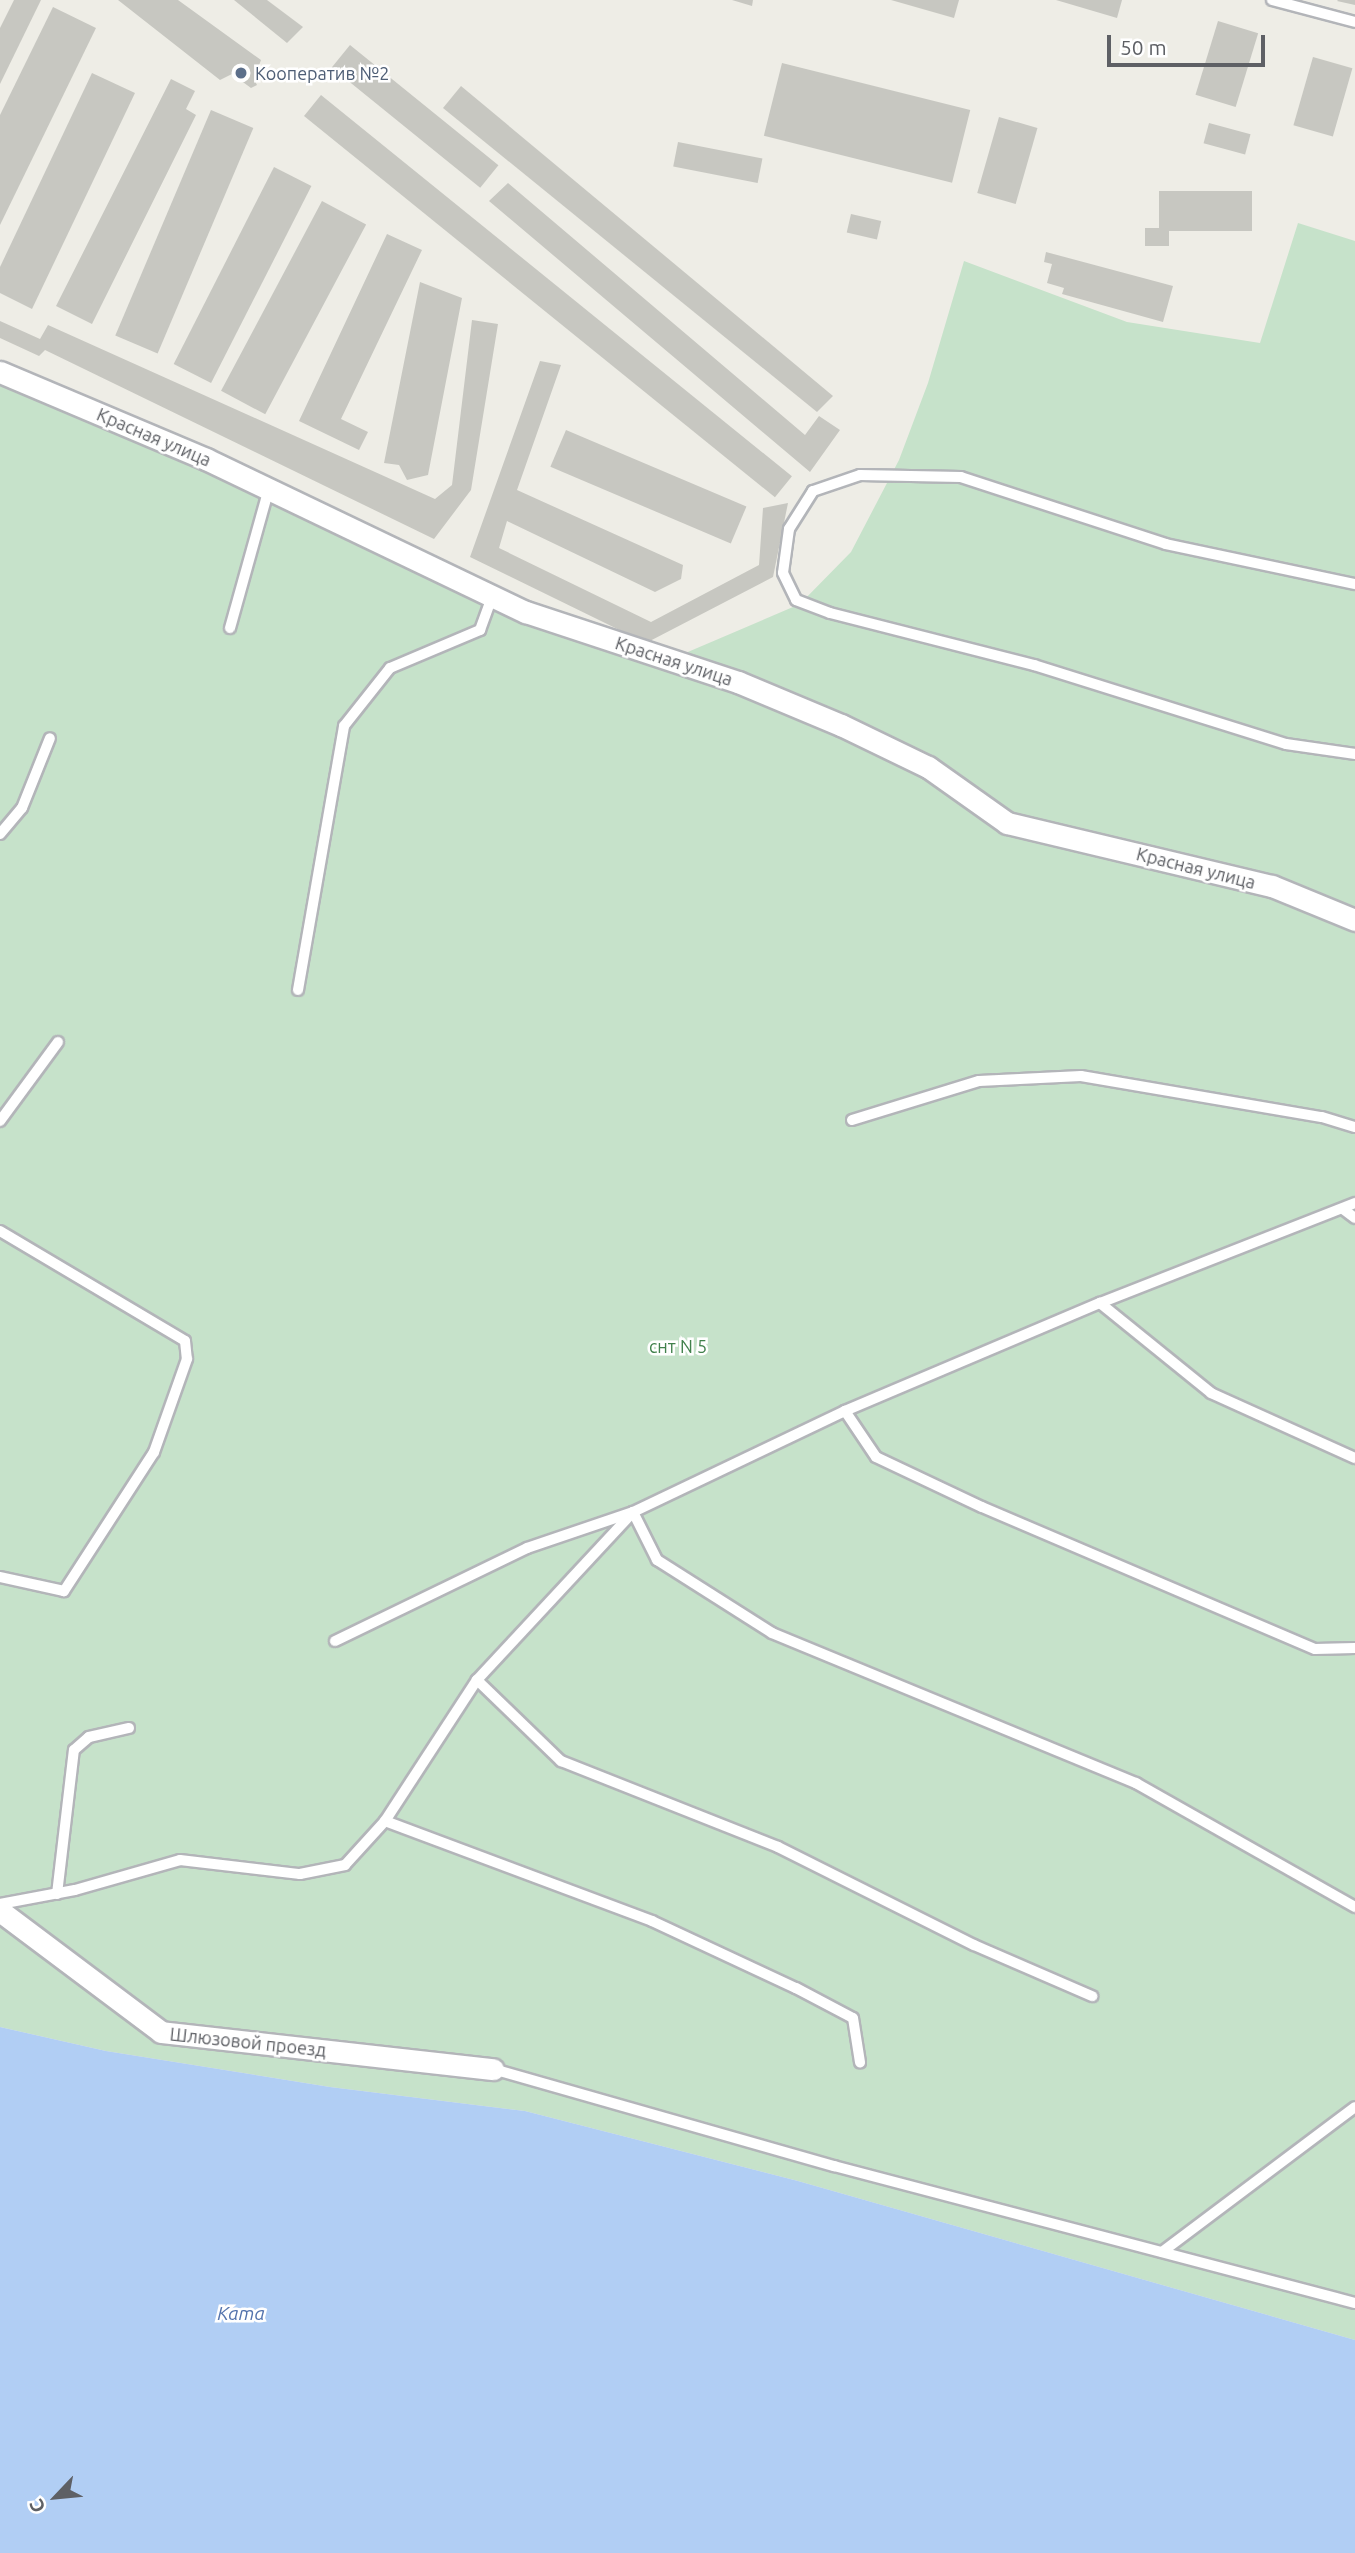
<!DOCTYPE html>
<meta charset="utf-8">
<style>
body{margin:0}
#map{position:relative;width:1355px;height:2553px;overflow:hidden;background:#eeede6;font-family:Ubuntu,sans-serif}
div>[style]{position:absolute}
.green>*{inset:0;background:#c6e2ca}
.water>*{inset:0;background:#b1cef4}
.building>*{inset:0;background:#c7c7c1;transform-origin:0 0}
.roads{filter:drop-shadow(2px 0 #b3b5b9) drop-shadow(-2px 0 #b3b5b9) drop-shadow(0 2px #b3b5b9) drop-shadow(0 -2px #b3b5b9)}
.lane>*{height:10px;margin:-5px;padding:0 5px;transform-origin:5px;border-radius:5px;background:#fff}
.street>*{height:21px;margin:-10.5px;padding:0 10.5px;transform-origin:10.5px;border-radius:10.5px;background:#fff}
.dots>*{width:19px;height:19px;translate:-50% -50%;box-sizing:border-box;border:4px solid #fff;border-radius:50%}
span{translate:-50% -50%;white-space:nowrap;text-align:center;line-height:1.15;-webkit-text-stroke:5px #fff;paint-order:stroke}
.service-label{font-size:18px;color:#4e5e75}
.left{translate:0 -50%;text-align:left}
.street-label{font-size:18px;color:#5e6065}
.park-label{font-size:18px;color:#41814c}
.water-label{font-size:19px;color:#5373ad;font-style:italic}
.north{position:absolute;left:21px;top:2462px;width:70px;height:70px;-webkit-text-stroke:5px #fff;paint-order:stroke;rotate:244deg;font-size:19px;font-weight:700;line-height:28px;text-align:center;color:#5e6065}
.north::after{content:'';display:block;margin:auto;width:24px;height:32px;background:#5e6065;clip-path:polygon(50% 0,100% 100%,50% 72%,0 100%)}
.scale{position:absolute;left:1107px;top:35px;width:158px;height:32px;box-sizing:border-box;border:4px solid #5e6065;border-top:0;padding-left:9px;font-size:21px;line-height:24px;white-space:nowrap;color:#5e6065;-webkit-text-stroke:5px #fff;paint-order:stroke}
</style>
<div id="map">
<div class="green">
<i style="clip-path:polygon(1298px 223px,1355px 241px,1355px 2340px,798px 2181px,525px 2111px,330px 2087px,106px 2051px,0 2027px,0 380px,655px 666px,800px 604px,851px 552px,899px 460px,928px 383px,964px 261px,1127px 322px,1260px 343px)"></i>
</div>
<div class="water">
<i style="clip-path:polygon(0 2027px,106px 2051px,330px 2087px,525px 2111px,798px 2181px,1355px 2340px,1355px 2553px,0 2553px)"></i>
</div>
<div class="building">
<i style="clip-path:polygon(14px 0,41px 0,0 84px,0 28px)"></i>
<i style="clip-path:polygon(118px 0,178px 0,261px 60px,254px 79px,257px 85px,251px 88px,232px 74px,220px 80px)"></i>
<i style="clip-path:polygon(234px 0,267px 0,303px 27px,287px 43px)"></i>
<i style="clip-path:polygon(732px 0,753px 0,752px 6px)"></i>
<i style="clip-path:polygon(891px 0,959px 0,954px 18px)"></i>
<i style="clip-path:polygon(1056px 0,1122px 0,1117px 18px)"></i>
<i style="clip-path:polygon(1338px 0,1355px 0,1355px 5px,1337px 1px)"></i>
<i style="clip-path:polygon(53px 7px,96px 28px,0 225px,0 115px)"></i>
<i style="left:1218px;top:21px;width:42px;height:77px;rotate:17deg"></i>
<i style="left:350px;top:45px;width:191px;height:29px;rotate:39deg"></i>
<i style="left:1313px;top:57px;width:41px;height:71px;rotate:16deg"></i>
<i style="left:782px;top:63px;width:194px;height:75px;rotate:14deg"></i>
<i style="clip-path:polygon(92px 73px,135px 93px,32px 309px,0 293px,0 267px)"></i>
<i style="clip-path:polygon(171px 79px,195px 91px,186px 109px,196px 115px,92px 324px,56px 306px)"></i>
<i style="clip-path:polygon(461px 86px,833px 396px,817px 412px,443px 108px)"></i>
<i style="left:321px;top:95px;width:606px;height:27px;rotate:39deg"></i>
<i style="left:211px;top:110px;width:46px;height:245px;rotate:23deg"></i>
<i style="left:999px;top:117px;width:40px;height:79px;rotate:16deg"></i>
<i style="left:1209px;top:123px;width:43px;height:21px;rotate:15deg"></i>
<i style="left:678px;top:142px;width:86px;height:25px;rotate:11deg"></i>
<i style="left:274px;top:167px;width:42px;height:221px;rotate:27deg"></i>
<i style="clip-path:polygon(508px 183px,805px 435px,819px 416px,840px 430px,810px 472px,489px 201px)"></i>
<i style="clip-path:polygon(1159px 191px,1252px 191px,1252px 231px,1169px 231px,1169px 246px,1145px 246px,1145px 228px,1159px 228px)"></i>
<i style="left:322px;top:201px;width:50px;height:215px;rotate:28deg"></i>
<i style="left:851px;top:214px;width:31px;height:19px;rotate:13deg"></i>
<i style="clip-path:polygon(387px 234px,422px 250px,341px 419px,368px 432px,359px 450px,299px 421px)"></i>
<i style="clip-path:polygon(1046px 252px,1173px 286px,1163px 322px,1062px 294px,1064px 288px,1047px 283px,1052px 264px,1044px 262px)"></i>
<i style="clip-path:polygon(420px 282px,462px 298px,428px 475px,407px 480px,399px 465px,384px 463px)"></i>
<i style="clip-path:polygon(472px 320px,498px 324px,471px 490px,434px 539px,45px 350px,39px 356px,0 338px,0 321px,40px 339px,48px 325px,435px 499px,452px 485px)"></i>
<i style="clip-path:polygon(540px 361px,561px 365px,517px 490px,683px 565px,681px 579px,655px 592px,507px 521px,499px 548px,651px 622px,759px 565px,763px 508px,788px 503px,773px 577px,646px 643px,470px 557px)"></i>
<i style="left:566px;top:430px;width:196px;height:40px;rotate:23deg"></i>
</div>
<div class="roads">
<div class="lane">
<i style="left:1272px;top:0;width:86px;rotate:14.8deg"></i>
<i style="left:1355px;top:584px;width:193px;rotate:-168.1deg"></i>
<i style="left:1166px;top:544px;width:216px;rotate:-161.9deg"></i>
<i style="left:961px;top:477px;width:101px;rotate:-178.9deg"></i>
<i style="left:860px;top:475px;width:50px;rotate:161.2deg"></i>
<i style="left:813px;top:491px;width:45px;rotate:122.3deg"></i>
<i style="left:789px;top:529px;width:44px;rotate:97.8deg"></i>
<i style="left:783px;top:573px;width:30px;rotate:64deg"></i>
<i style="left:796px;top:600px;width:36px;rotate:21deg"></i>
<i style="left:830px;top:613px;width:211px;rotate:14.3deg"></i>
<i style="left:1034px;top:665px;width:264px;rotate:17.4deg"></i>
<i style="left:1286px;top:744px;width:70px;rotate:8.2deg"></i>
<i style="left:230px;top:628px;width:145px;rotate:-74.4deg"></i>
<i style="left:0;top:834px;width:34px;rotate:-50deg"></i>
<i style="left:22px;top:808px;width:75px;rotate:-68.2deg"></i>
<i style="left:298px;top:990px;width:268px;rotate:-80.1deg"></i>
<i style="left:344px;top:726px;width:74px;rotate:-51.6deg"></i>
<i style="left:390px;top:668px;width:98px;rotate:-22.9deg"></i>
<i style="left:480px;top:630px;width:38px;rotate:-70deg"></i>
<i style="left:852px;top:1120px;width:133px;rotate:-17.1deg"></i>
<i style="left:979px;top:1081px;width:102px;rotate:-2.8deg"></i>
<i style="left:1081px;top:1076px;width:244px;rotate:9.7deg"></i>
<i style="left:1322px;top:1117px;width:34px;rotate:17deg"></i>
<i style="left:0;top:1121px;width:98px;rotate:-53.7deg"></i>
<i style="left:1343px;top:1209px;width:15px;rotate:37deg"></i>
<i style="left:0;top:1231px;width:215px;rotate:30.7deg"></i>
<i style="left:185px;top:1341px;width:18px;rotate:84deg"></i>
<i style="left:187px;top:1359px;width:99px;rotate:109.5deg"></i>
<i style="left:154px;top:1452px;width:166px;rotate:122.9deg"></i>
<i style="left:64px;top:1591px;width:66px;rotate:-167.7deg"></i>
<i style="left:1100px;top:1303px;width:143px;rotate:39deg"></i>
<i style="left:1211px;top:1393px;width:158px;rotate:24.3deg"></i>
<i style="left:845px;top:1411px;width:55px;rotate:56deg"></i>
<i style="left:876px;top:1457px;width:117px;rotate:25.3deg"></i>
<i style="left:982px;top:1507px;width:362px;rotate:23.1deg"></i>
<i style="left:1315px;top:1649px;width:40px;rotate:-1.4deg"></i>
<i style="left:335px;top:1641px;width:213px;rotate:-25.8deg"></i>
<i style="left:527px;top:1548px;width:112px;rotate:-18.8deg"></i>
<i style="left:633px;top:1512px;width:54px;rotate:63.4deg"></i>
<i style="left:657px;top:1560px;width:136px;rotate:32.4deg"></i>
<i style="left:772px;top:1633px;width:394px;rotate:22.4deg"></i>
<i style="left:1136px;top:1783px;width:252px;rotate:29.5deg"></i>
<i style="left:477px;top:1680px;width:117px;rotate:44deg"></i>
<i style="left:561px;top:1761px;width:233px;rotate:21.6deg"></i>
<i style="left:778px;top:1847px;width:219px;rotate:26.6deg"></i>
<i style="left:974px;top:1945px;width:129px;rotate:23.4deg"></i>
<i style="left:385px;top:1821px;width:285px;rotate:20.5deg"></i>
<i style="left:652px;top:1921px;width:159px;rotate:25deg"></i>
<i style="left:796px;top:1988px;width:64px;rotate:27.8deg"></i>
<i style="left:853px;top:2018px;width:45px;rotate:81deg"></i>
<i style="left:57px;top:1894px;width:145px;rotate:-83.3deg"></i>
<i style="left:74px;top:1750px;width:20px;rotate:-41deg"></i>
<i style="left:89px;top:1737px;width:41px;rotate:-12.7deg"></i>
<i style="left:0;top:1904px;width:76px;rotate:-10.6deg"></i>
<i style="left:75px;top:1890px;width:109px;rotate:-15.9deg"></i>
<i style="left:180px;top:1860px;width:121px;rotate:6.7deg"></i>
<i style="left:300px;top:1874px;width:46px;rotate:-11.3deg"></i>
<i style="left:345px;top:1865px;width:59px;rotate:-47.7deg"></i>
<i style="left:385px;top:1821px;width:168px;rotate:-56.9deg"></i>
<i style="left:477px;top:1680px;width:229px;rotate:-47.1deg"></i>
<i style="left:633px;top:1512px;width:235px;rotate:-25.5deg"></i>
<i style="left:845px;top:1411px;width:277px;rotate:-23deg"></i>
<i style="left:1100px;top:1303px;width:274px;rotate:-21.4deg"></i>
<i style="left:493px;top:2069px;width:355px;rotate:15.9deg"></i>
<i style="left:834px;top:2166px;width:539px;rotate:14.73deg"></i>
<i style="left:1162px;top:2252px;width:241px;rotate:-36.9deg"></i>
</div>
<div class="street">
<i style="left:0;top:372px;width:224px;rotate:22.9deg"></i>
<i style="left:206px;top:459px;width:355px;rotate:25.6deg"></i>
<i style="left:526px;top:612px;width:223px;rotate:18.3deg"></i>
<i style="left:738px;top:682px;width:112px;rotate:22.7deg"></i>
<i style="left:841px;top:725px;width:97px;rotate:25.8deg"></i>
<i style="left:928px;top:767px;width:97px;rotate:35.3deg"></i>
<i style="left:1007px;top:823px;width:272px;rotate:13.4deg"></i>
<i style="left:1272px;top:886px;width:90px;rotate:22.3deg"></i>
<i style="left:0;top:1911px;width:201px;rotate:36.9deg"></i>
<i style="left:161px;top:2032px;width:334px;rotate:6.4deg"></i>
</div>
</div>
<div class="dots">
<i style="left:241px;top:73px;background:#5c6f8a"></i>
</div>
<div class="service-label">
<span class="left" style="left:255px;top:73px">Кооператив №2</span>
</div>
<div class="street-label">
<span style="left:154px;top:437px;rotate:23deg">Красная улица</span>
<span style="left:674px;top:661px;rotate:18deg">Красная улица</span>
<span style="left:1196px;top:868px;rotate:14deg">Красная улица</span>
<span style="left:248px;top:2042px;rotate:6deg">Шлюзовой проезд</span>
</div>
<div class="park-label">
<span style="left:678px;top:1346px">снт N 5</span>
</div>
<div class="water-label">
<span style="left:241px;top:2314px">Kama</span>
</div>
<div class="north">С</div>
<div class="scale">50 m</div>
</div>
